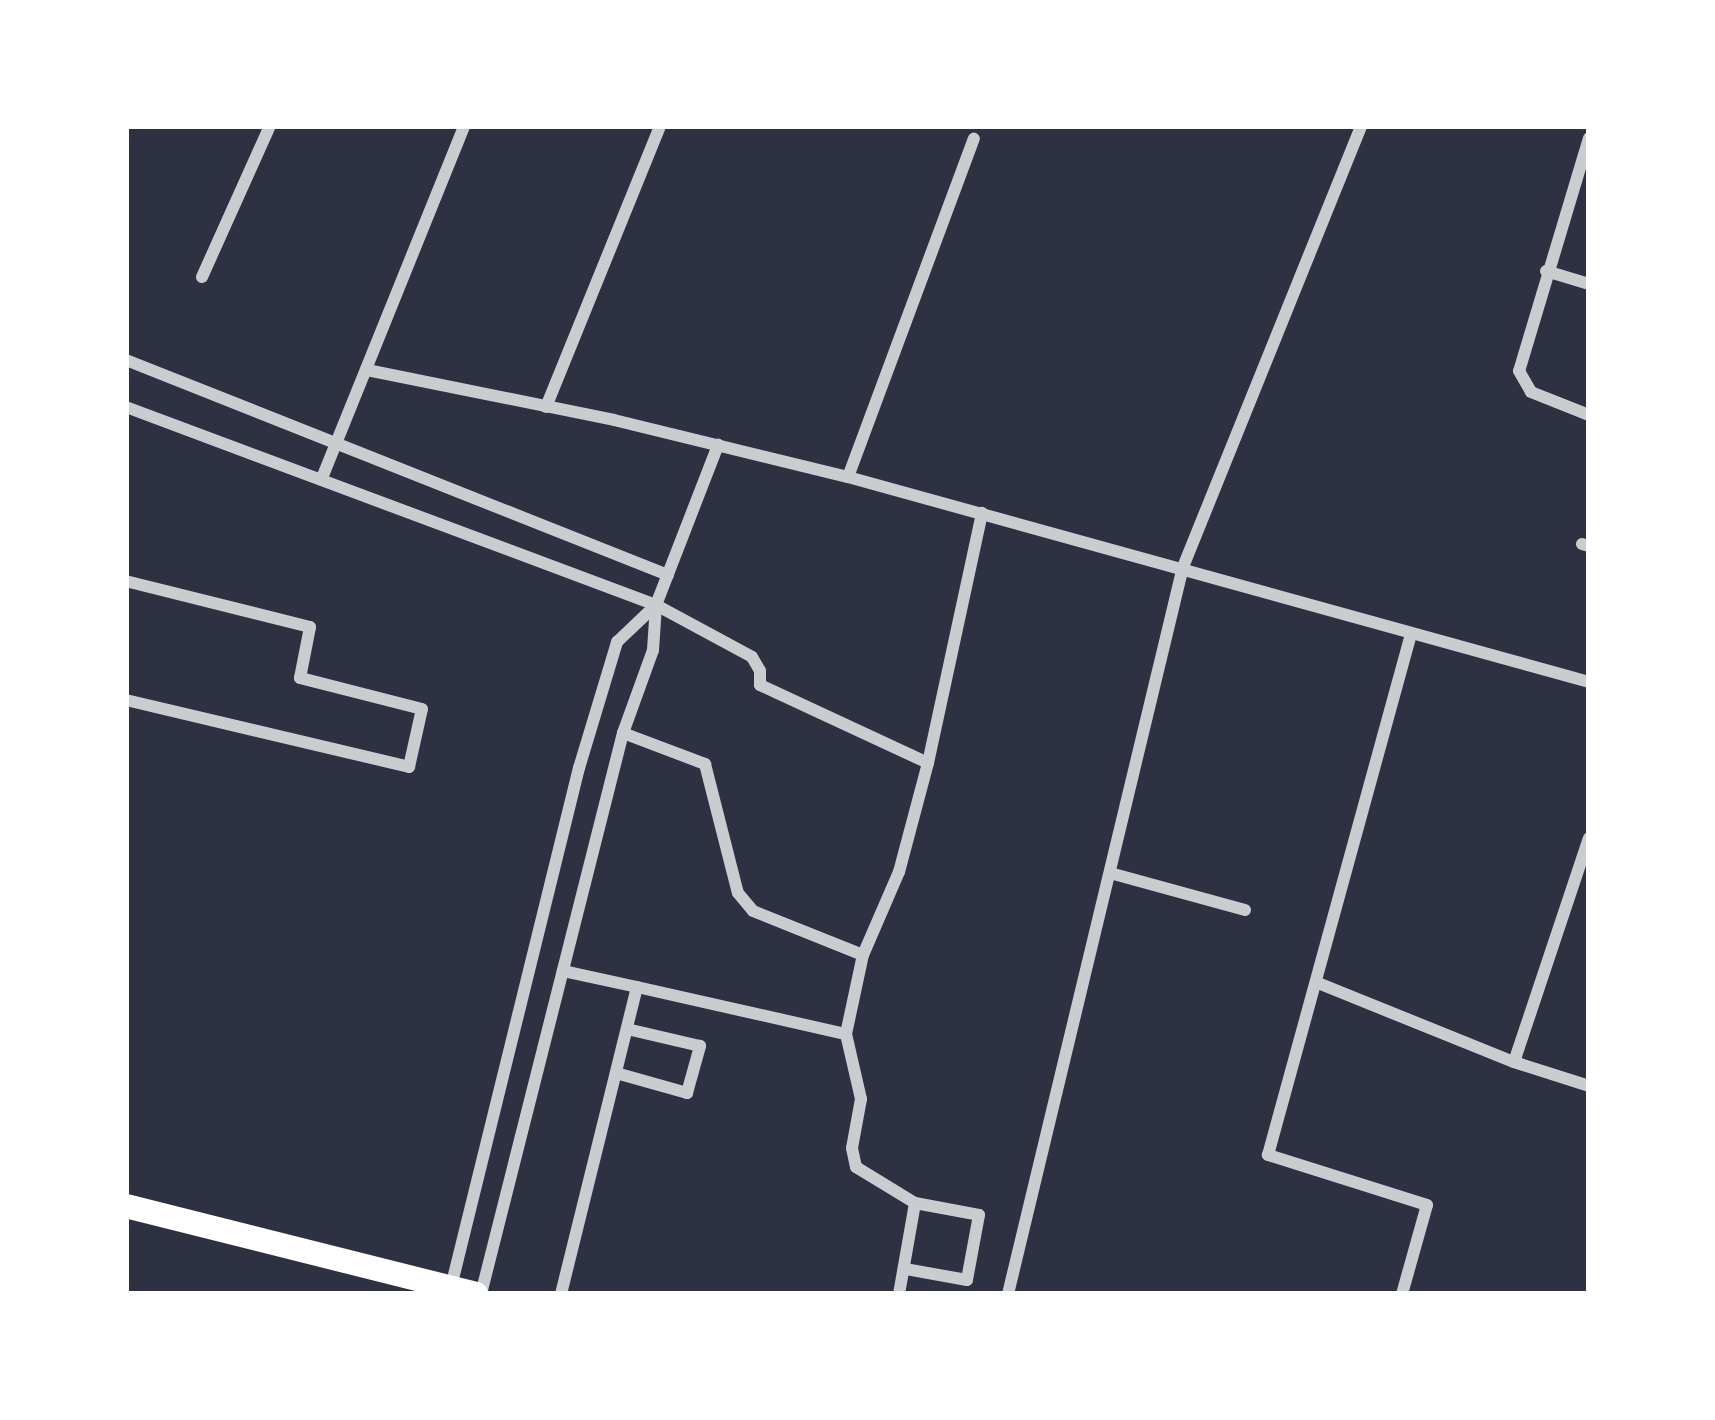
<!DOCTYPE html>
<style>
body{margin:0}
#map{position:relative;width:1715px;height:1420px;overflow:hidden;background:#2d3142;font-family:Overpass,sans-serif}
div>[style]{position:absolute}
.minor>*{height:12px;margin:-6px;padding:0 6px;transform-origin:6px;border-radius:6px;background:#caccd0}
.trunk>*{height:24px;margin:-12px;padding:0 12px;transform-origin:12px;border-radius:12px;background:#fff}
span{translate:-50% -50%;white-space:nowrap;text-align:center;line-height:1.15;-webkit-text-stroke:12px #fff;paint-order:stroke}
.frame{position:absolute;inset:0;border:129px solid #fff;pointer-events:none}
</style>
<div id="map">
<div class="minor">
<i style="left:1589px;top:138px;width:243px;rotate:106.7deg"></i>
<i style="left:1519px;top:371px;width:24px;rotate:60deg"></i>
<i style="left:1531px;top:392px;width:62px;rotate:21.6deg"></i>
<i style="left:1546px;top:271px;width:45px;rotate:16.8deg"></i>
<i style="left:202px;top:277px;width:166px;rotate:-65.8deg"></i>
<i style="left:126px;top:360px;width:583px;rotate:21.64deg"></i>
<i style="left:367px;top:370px;width:252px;rotate:11.4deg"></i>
<i style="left:614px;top:420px;width:241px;rotate:13.7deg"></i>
<i style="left:848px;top:477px;width:769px;rotate:15.46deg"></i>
<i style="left:126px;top:407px;width:566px;rotate:20.48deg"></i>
<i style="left:656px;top:605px;width:109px;rotate:28.4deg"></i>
<i style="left:752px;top:657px;width:16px;rotate:60deg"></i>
<i style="left:760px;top:671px;width:14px;rotate:90deg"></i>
<i style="left:760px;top:685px;width:185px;rotate:24.9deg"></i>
<i style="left:546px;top:407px;width:303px;rotate:-67.9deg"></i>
<i style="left:848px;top:477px;width:361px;rotate:-69.6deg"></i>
<i style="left:322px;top:478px;width:380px;rotate:-68deg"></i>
<i style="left:1582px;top:544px;width:7px;rotate:16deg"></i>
<i style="left:126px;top:700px;width:291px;rotate:13.3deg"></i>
<i style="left:409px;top:767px;width:59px;rotate:-77.4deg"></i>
<i style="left:422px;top:709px;width:126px;rotate:-165.7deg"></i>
<i style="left:300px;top:678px;width:52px;rotate:-78.9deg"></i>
<i style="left:310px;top:627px;width:186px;rotate:-166deg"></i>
<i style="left:623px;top:733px;width:88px;rotate:20.7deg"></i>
<i style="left:705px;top:764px;width:133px;rotate:75.7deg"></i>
<i style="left:738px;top:893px;width:23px;rotate:50deg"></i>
<i style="left:753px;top:911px;width:118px;rotate:21.8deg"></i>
<i style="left:1110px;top:873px;width:140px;rotate:15.3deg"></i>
<i style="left:1318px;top:983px;width:211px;rotate:22deg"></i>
<i style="left:1514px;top:1062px;width:79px;rotate:17.7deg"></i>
<i style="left:637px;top:987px;width:214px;rotate:12.7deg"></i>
<i style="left:1514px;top:1062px;width:236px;rotate:-71.5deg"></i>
<i style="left:616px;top:1073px;width:74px;rotate:15.7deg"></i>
<i style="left:687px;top:1093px;width:49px;rotate:-74.5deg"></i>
<i style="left:700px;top:1046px;width:75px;rotate:-166.9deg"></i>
<i style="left:915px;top:1203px;width:69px;rotate:-148.6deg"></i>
<i style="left:856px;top:1167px;width:19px;rotate:-102deg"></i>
<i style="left:852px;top:1148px;width:50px;rotate:-79.6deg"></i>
<i style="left:861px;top:1099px;width:67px;rotate:-103deg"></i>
<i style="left:846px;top:1034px;width:81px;rotate:-77.9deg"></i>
<i style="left:863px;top:955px;width:90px;rotate:-66.6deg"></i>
<i style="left:899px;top:872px;width:113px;rotate:-75.1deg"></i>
<i style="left:928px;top:763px;width:256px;rotate:-77.8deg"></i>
<i style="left:451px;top:1287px;width:535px;rotate:-76.15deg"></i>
<i style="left:579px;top:768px;width:132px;rotate:-73.2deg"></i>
<i style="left:617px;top:642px;width:52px;rotate:-43.5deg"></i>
<i style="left:481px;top:1294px;width:579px;rotate:-75.8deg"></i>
<i style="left:623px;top:733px;width:88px;rotate:-70.1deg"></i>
<i style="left:653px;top:650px;width:45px;rotate:-86.2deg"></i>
<i style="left:656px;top:605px;width:172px;rotate:-68.8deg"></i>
<i style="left:561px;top:1294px;width:316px;rotate:-76.1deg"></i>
<i style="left:637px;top:987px;width:76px;rotate:-167.8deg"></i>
<i style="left:899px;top:1294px;width:92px;rotate:-80deg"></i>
<i style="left:915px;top:1203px;width:65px;rotate:10.6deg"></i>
<i style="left:979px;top:1215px;width:66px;rotate:100.5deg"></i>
<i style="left:967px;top:1280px;width:63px;rotate:-169.9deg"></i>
<i style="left:1008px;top:1294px;width:748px;rotate:-76.47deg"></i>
<i style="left:1183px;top:567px;width:476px;rotate:-68deg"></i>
<i style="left:1402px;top:1294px;width:92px;rotate:-74.3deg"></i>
<i style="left:1427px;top:1205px;width:167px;rotate:-162.5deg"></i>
<i style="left:1268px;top:1155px;width:540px;rotate:-74.65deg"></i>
</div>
<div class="trunk">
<i style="left:126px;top:1206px;width:361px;rotate:14.1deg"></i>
</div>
<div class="frame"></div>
</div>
